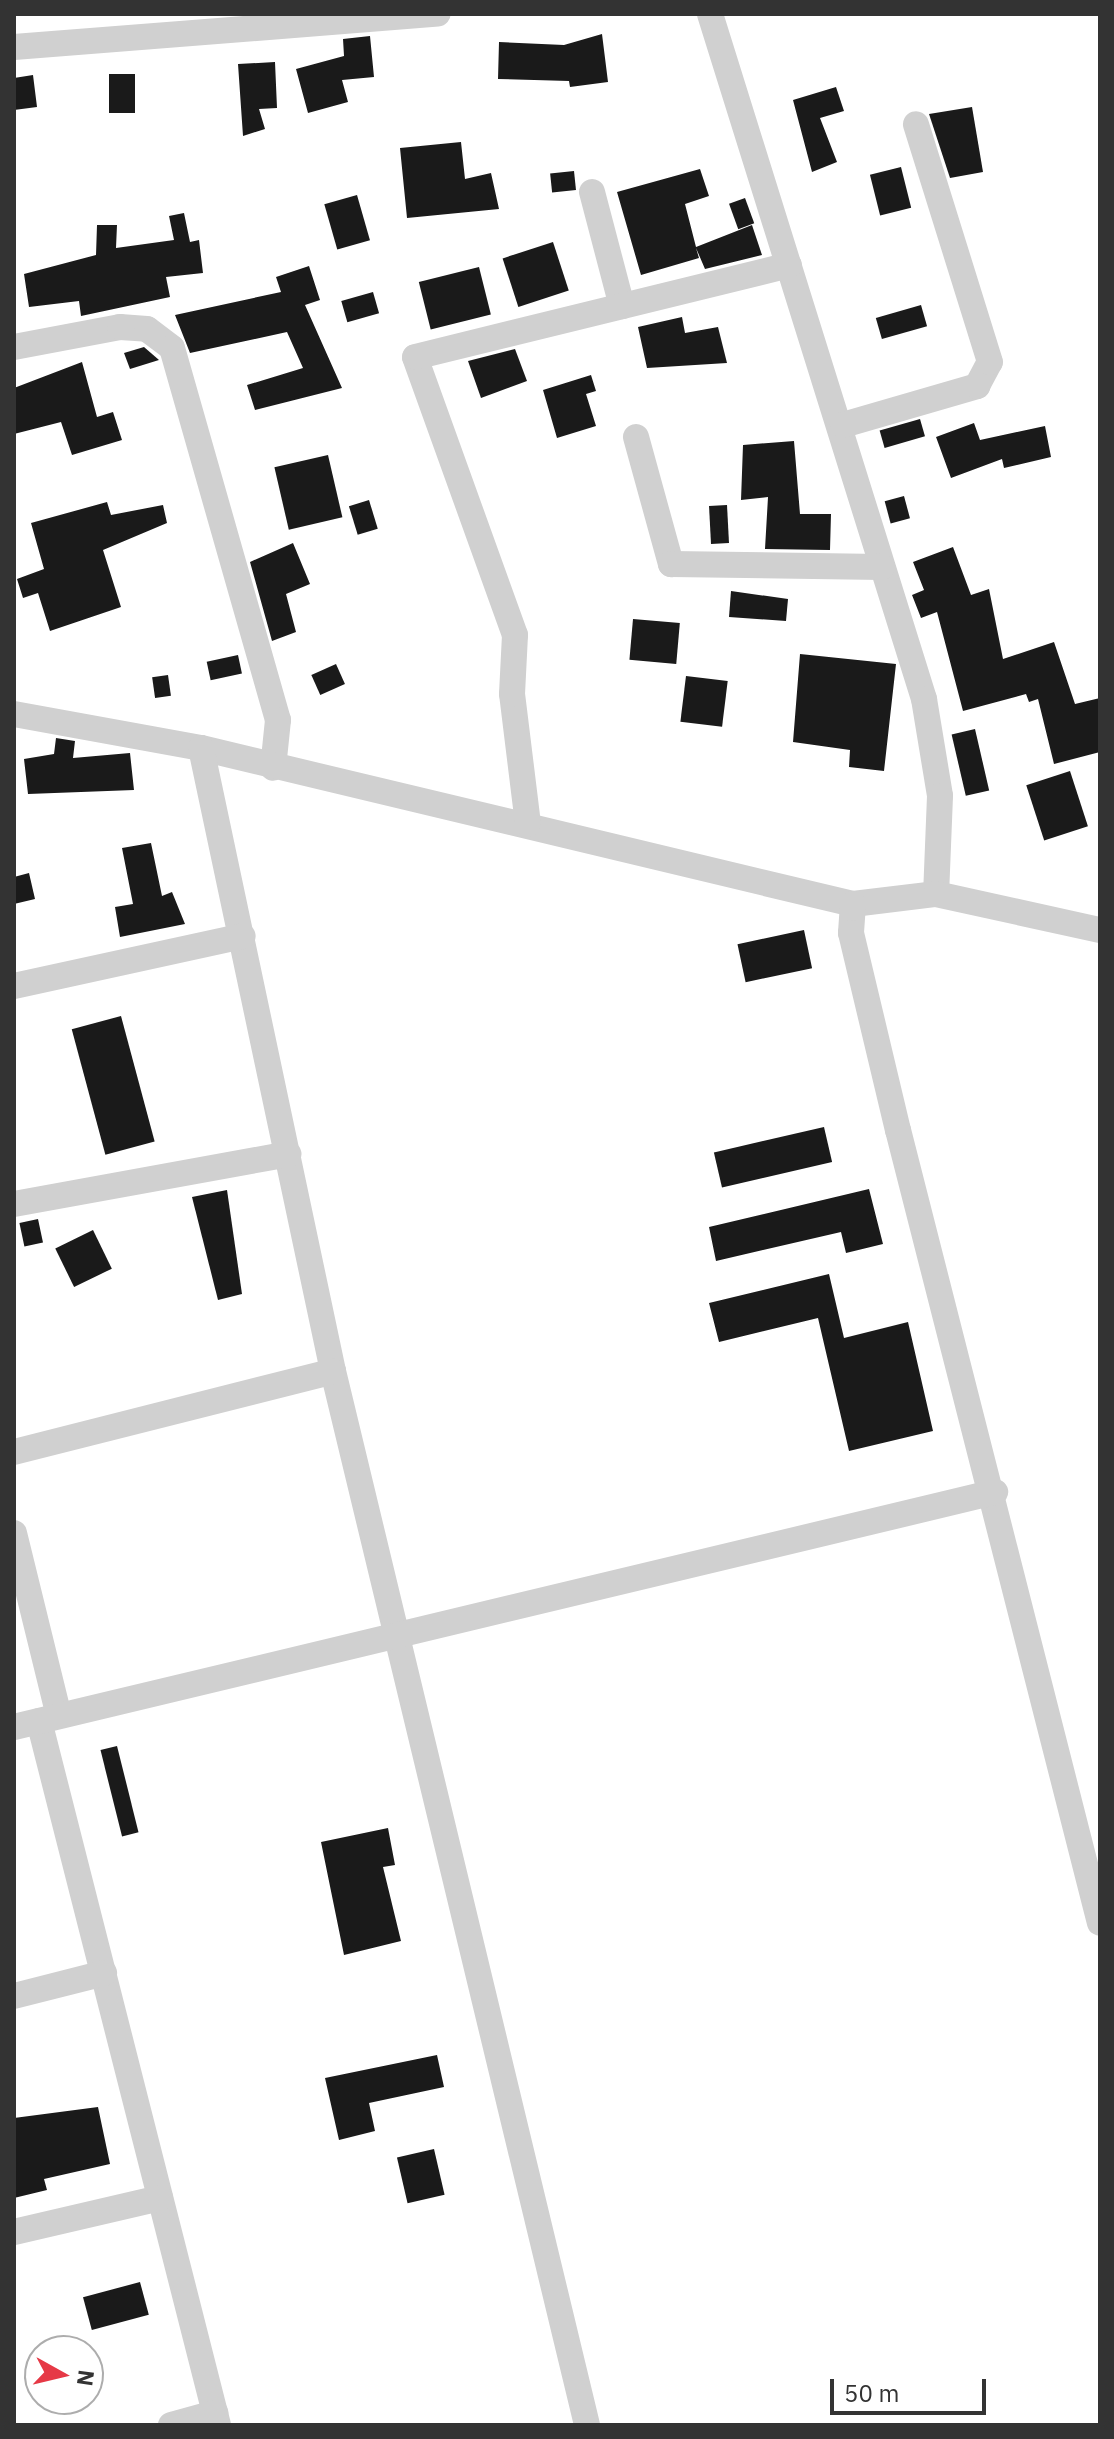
<!DOCTYPE html>
<style>
body{margin:0}
#map{position:relative;width:1114px;height:2439px;overflow:hidden;background:#fff;font-family:"IBM Plex Sans",sans-serif}
div>[style]{position:absolute}
.building>*{inset:0;background:#1a1a1a;transform-origin:0 0}
.minor>*{height:26px;margin:-13px;padding:0 13px;transform-origin:13px;border-radius:13px;background:#d0d0d0}
span{translate:-50% -50%;white-space:nowrap;text-align:center;line-height:1.15;-webkit-text-stroke:8px #fff;paint-order:stroke}
.frame{position:absolute;inset:0;border:16px solid #333;pointer-events:none}
.north{position:absolute;left:24px;top:2335px;width:80px;height:80px;box-sizing:border-box;background:#fff;border:2px solid #adadad;border-radius:50%;rotate:98deg;font-size:22px;font-weight:700;line-height:32px;text-align:center;color:#333}
.north::after{content:'';display:block;margin:auto;width:28px;height:36px;background:#e63946;clip-path:polygon(50% 0,100% 100%,50% 72%,0 100%)}
.scale{position:absolute;left:830px;top:2379px;width:156px;height:36px;box-sizing:border-box;border:4px solid #333;border-top:0;padding-left:10px;font-size:24px;line-height:28px;white-space:nowrap;color:#333;-webkit-text-stroke:6px #fff;paint-order:stroke}
</style>
<div id="map">
<div class="building">
<i style="clip-path:polygon(602px 34px,608px 82px,570px 87px,569px 81px,498px 79px,499px 42px,564px 45px)"></i>
<i style="clip-path:polygon(370px 36px,374px 77px,342px 80px,348px 102px,308px 113px,296px 69px,344px 56px,343px 39px)"></i>
<i style="clip-path:polygon(275px 62px,277px 108px,259px 109px,265px 129px,243px 136px,238px 64px)"></i>
<i style="left:109px;top:74px;width:26px;height:39px"></i>
<i style="clip-path:polygon(33px 75px,37px 107px,14px 110px,14px 78px)"></i>
<i style="clip-path:polygon(836px 87px,844px 111px,820px 118px,837px 162px,812px 172px,793px 100px)"></i>
<i style="clip-path:polygon(972px 107px,983px 172px,950px 178px,929px 114px)"></i>
<i style="clip-path:polygon(461px 142px,465px 179px,491px 173px,499px 209px,407px 218px,400px 148px)"></i>
<i style="left:901px;top:167px;width:42px;height:32px;rotate:76deg"></i>
<i style="clip-path:polygon(700px 169px,709px 196px,685px 204px,696px 247px,752px 225px,762px 255px,705px 269px,696px 248px,699px 258px,641px 275px,617px 192px)"></i>
<i style="left:574px;top:171px;width:19px;height:24px;rotate:84deg"></i>
<i style="left:357px;top:195px;width:47px;height:34px;rotate:74deg"></i>
<i style="left:745px;top:198px;width:27px;height:17px;rotate:70deg"></i>
<i style="clip-path:polygon(184px 213px,190px 242px,199px 240px,203px 273px,166px 277px,170px 297px,81px 316px,79px 301px,29px 307px,24px 274px,96px 255px,97px 225px,117px 225px,116px 248px,174px 240px,169px 216px)"></i>
<i style="left:553px;top:242px;width:51px;height:53px;rotate:72deg"></i>
<i style="clip-path:polygon(309px 266px,320px 300px,305px 305px,342px 388px,255px 410px,247px 385px,303px 368px,287px 332px,190px 353px,175px 315px,281px 292px,276px 277px)"></i>
<i style="left:479px;top:267px;width:49px;height:62px;rotate:76deg"></i>
<i style="left:373px;top:292px;width:22px;height:33px;rotate:74deg"></i>
<i style="left:921px;top:305px;width:22px;height:47px;rotate:74deg"></i>
<i style="clip-path:polygon(682px 317px,685px 333px,718px 327px,727px 363px,647px 368px,638px 327px)"></i>
<i style="clip-path:polygon(144px 347px,159px 360px,130px 369px,124px 353px)"></i>
<i style="clip-path:polygon(515px 349px,527px 381px,481px 398px,468px 361px)"></i>
<i style="clip-path:polygon(82px 362px,97px 417px,113px 412px,122px 440px,72px 455px,61px 422px,14px 434px,14px 388px)"></i>
<i style="clip-path:polygon(591px 375px,596px 391px,586px 394px,596px 426px,557px 438px,543px 390px)"></i>
<i style="left:920px;top:419px;width:18px;height:42px;rotate:74deg"></i>
<i style="clip-path:polygon(974px 423px,980px 440px,1045px 426px,1051px 457px,1004px 468px,1002px 459px,951px 478px,936px 437px)"></i>
<i style="clip-path:polygon(794px 441px,800px 514px,831px 514px,830px 550px,765px 549px,768px 497px,741px 500px,743px 445px)"></i>
<i style="left:328px;top:455px;width:64px;height:55px;rotate:77deg"></i>
<i style="left:904px;top:496px;width:23px;height:20px;rotate:75deg"></i>
<i style="left:369px;top:500px;width:30px;height:21px;rotate:73deg"></i>
<i style="clip-path:polygon(107px 502px,111px 515px,163px 505px,167px 523px,103px 550px,121px 607px,50px 631px,38px 593px,23px 598px,17px 579px,44px 569px,31px 523px)"></i>
<i style="left:727px;top:505px;width:38px;height:18px;rotate:87deg"></i>
<i style="clip-path:polygon(293px 543px,310px 584px,286px 594px,296px 632px,272px 641px,250px 562px)"></i>
<i style="clip-path:polygon(953px 547px,971px 595px,989px 589px,1003px 659px,1054px 642px,1075px 704px,1100px 698px,1100px 752px,1054px 764px,1038px 699px,1029px 702px,1026px 694px,963px 711px,937px 612px,921px 618px,912px 595px,924px 590px,913px 562px)"></i>
<i style="clip-path:polygon(731px 591px,788px 599px,786px 621px,729px 617px)"></i>
<i style="left:633px;top:619px;width:47px;height:41px;rotate:5deg"></i>
<i style="clip-path:polygon(800px 654px,896px 664px,884px 771px,849px 767px,850px 750px,793px 742px)"></i>
<i style="left:238px;top:655px;width:19px;height:32px;rotate:78deg"></i>
<i style="left:336px;top:664px;width:22px;height:27px;rotate:66deg"></i>
<i style="left:168px;top:675px;width:21px;height:16px;rotate:82deg"></i>
<i style="left:686px;top:676px;width:42px;height:46px;rotate:7deg"></i>
<i style="left:975px;top:729px;width:63px;height:24px;rotate:77deg"></i>
<i style="clip-path:polygon(56px 738px,75px 741px,73px 758px,130px 753px,134px 790px,28px 794px,24px 759px,54px 754px)"></i>
<i style="left:1070px;top:771px;width:58px;height:46px;rotate:72deg"></i>
<i style="clip-path:polygon(151px 843px,162px 896px,172px 892px,185px 924px,120px 937px,115px 907px,133px 904px,122px 848px)"></i>
<i style="clip-path:polygon(29px 873px,35px 899px,14px 904px,14px 877px)"></i>
<i style="left:804px;top:930px;width:39px;height:68px;rotate:78deg"></i>
<i style="left:121px;top:1016px;width:130px;height:51px;rotate:75deg"></i>
<i style="left:824px;top:1127px;width:36px;height:113px;rotate:77deg"></i>
<i style="clip-path:polygon(869px 1189px,883px 1244px,846px 1253px,841px 1232px,716px 1261px,709px 1227px)"></i>
<i style="clip-path:polygon(227px 1190px,242px 1294px,218px 1300px,192px 1197px)"></i>
<i style="left:38px;top:1219px;width:24px;height:19px;rotate:78deg"></i>
<i style="left:93px;top:1230px;width:43px;height:42px;rotate:64deg"></i>
<i style="clip-path:polygon(829px 1274px,844px 1338px,908px 1322px,933px 1431px,849px 1451px,818px 1318px,719px 1342px,709px 1303px)"></i>
<i style="left:117px;top:1746px;width:89px;height:17px;rotate:76deg"></i>
<i style="clip-path:polygon(388px 1828px,395px 1865px,383px 1867px,401px 1941px,344px 1955px,321px 1842px)"></i>
<i style="clip-path:polygon(437px 2055px,444px 2087px,369px 2103px,375px 2131px,339px 2140px,325px 2078px)"></i>
<i style="clip-path:polygon(98px 2107px,110px 2164px,44px 2179px,47px 2190px,14px 2198px,14px 2118px)"></i>
<i style="left:434px;top:2149px;width:47px;height:38px;rotate:77deg"></i>
<i style="left:140px;top:2282px;width:34px;height:59px;rotate:75deg"></i>
</div>
<div class="minor">
<i style="left:710px;top:14px;width:718px;rotate:72.65deg"></i>
<i style="left:924px;top:699px;width:98px;rotate:80.6deg"></i>
<i style="left:940px;top:796px;width:98px;rotate:92.3deg"></i>
<i style="left:14px;top:47px;width:425px;rotate:-4.5deg"></i>
<i style="left:592px;top:192px;width:118px;rotate:75.3deg"></i>
<i style="left:14px;top:347px;width:108px;rotate:-10.7deg"></i>
<i style="left:120px;top:327px;width:27px;rotate:4deg"></i>
<i style="left:147px;top:329px;width:31px;rotate:37deg"></i>
<i style="left:172px;top:348px;width:387px;rotate:74.1deg"></i>
<i style="left:278px;top:720px;width:48px;rotate:95.9deg"></i>
<i style="left:843px;top:425px;width:140px;rotate:-16.2deg"></i>
<i style="left:977px;top:386px;width:27px;rotate:-62deg"></i>
<i style="left:990px;top:362px;width:249px;rotate:-107.3deg"></i>
<i style="left:636px;top:437px;width:132px;rotate:74.6deg"></i>
<i style="left:671px;top:564px;width:211px;rotate:0.8deg"></i>
<i style="left:14px;top:714px;width:190px;rotate:10.3deg"></i>
<i style="left:201px;top:748px;width:670px;rotate:13.46deg"></i>
<i style="left:853px;top:904px;width:84px;rotate:-6.9deg"></i>
<i style="left:936px;top:894px;width:168px;rotate:12.4deg"></i>
<i style="left:201px;top:748px;width:637px;rotate:78.04deg"></i>
<i style="left:333px;top:1371px;width:1084px;rotate:76.45deg"></i>
<i style="left:528px;top:824px;width:131px;rotate:-97deg"></i>
<i style="left:512px;top:694px;width:59px;rotate:-87.1deg"></i>
<i style="left:515px;top:635px;width:295px;rotate:-109.8deg"></i>
<i style="left:415px;top:357px;width:385px;rotate:-13.8deg"></i>
<i style="left:853px;top:904px;width:29px;rotate:94deg"></i>
<i style="left:851px;top:933px;width:203px;rotate:76.6deg"></i>
<i style="left:898px;top:1130px;width:818px;rotate:75.71deg"></i>
<i style="left:14px;top:986px;width:234px;rotate:-12.3deg"></i>
<i style="left:14px;top:1204px;width:279px;rotate:-10.3deg"></i>
<i style="left:14px;top:1452px;width:329px;rotate:-14.2deg"></i>
<i style="left:14px;top:1533px;width:188px;rotate:76.2deg"></i>
<i style="left:39px;top:1721px;width:726px;rotate:75.73deg"></i>
<i style="left:14px;top:1727px;width:1009px;rotate:-13.47deg"></i>
<i style="left:14px;top:1996px;width:93px;rotate:-14.3deg"></i>
<i style="left:14px;top:2232px;width:150px;rotate:-13.1deg"></i>
<i style="left:171px;top:2425px;width:46px;rotate:-15.3deg"></i>
</div>
<div class="frame"></div>
<div class="north">N</div>
<div class="scale">50 m</div>
</div>
